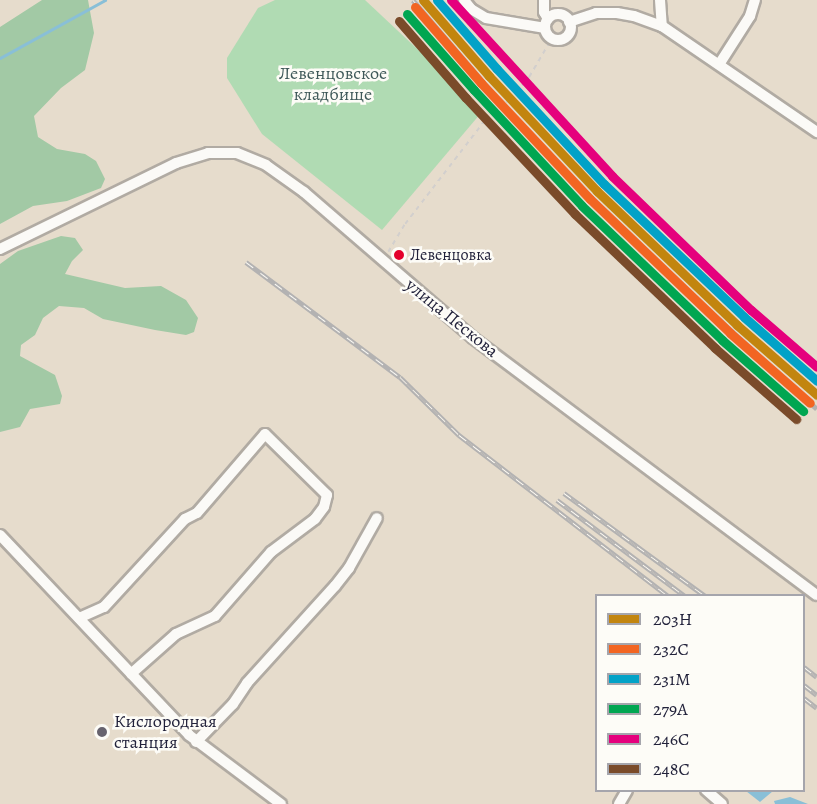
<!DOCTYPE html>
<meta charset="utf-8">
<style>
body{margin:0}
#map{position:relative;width:817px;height:804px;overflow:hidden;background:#e6dccc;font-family:Alegreya,serif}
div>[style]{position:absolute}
.green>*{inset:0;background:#b0dbb3}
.forest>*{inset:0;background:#a2c9a5}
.water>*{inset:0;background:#89bfd7}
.stream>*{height:3px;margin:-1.5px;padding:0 1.5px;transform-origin:1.5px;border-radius:1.5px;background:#89bfd7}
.path>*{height:1.5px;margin-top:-0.75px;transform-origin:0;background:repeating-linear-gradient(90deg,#d2cfcd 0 4.5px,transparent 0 9px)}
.roads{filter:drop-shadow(2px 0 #b1aba3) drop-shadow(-2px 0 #b1aba3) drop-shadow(0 2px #b1aba3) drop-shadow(0 -2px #b1aba3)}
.minor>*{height:10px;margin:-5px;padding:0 5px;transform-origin:5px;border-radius:5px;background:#fbfaf7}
.minor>.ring{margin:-5px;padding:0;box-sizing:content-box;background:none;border:10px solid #fbfaf7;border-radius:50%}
.rail>*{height:5px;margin-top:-2.5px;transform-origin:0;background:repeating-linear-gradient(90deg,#fdfcf7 0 9px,#b3b2b2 0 18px);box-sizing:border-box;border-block:2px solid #b3b2b2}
.rail-1>*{height:9px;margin:-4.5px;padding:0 4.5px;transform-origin:4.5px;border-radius:4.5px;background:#c2850f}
.rail-2>*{height:9px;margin:-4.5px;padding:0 4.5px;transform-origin:4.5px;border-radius:4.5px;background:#f26522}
.rail-3>*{height:9px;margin:-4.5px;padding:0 4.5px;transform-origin:4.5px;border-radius:4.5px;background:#02a2c7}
.rail-4>*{height:9px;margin:-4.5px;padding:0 4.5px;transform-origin:4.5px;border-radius:4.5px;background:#00a651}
.rail-5>*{height:9px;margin:-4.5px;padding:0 4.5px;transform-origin:4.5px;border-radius:4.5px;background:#e5007d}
.rail-6>*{height:9px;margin:-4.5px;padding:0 4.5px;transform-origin:4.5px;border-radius:4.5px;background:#7a4b2a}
.dots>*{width:16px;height:16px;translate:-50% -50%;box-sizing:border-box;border:3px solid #fdfcf7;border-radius:50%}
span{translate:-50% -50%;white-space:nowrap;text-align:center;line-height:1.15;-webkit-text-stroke:5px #fdfcf7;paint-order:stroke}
.bus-label{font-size:16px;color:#22223b}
.left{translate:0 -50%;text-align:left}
.park-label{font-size:18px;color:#3f5959}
.street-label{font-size:18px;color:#22223b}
.poi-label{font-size:18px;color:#22223b}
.legend{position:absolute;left:595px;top:594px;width:210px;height:198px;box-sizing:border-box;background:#fdfcf7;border:2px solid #a5a5ac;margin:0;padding:8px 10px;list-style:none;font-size:18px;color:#22223b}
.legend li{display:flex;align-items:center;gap:12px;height:30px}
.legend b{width:30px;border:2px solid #a5a5ac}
</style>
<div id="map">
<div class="green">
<i style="clip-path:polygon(275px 0,365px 0,477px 105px,481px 113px,382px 230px,262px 134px,227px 78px,227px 58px,258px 8px)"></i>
</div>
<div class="forest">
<i style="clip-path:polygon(42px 0,88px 0,94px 33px,85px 70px,61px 88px,34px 116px,38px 137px,57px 149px,85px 154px,96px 161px,105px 179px,101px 188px,67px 201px,33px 206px,0 224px,0 27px)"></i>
<i style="clip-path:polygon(61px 236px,75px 238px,83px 250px,72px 261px,65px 274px,125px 288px,161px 286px,186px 300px,198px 318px,194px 332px,186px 335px,155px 330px,103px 319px,84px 308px,59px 306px,43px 318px,35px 335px,21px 345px,20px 356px,55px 375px,62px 396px,60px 404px,30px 409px,20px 427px,0 432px,0 264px,18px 251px)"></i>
</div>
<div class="water">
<i style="clip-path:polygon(746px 791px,773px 791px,760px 802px)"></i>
<i style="clip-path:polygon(790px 797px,808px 804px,775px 804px,774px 801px)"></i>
</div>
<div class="stream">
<i style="left:0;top:58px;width:120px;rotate:-28.9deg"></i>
</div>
<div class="path">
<i style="left:388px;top:252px;width:33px;rotate:-59deg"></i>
<i style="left:405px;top:224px;width:131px;rotate:-52.4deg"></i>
<i style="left:485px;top:120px;width:33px;rotate:-40deg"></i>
<i style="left:510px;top:99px;width:29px;rotate:-49deg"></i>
<i style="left:529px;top:77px;width:45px;rotate:-59.5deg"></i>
</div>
<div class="roads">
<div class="minor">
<i style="left:464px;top:0;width:11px;rotate:52deg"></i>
<i style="left:471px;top:9px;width:17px;rotate:31deg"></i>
<i style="left:486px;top:18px;width:60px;rotate:9.6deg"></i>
<i style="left:544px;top:0;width:12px;rotate:90deg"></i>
<i style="left:544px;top:12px;width:8px;rotate:60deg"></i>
<i style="left:660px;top:0;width:26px;rotate:86deg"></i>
<i style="left:662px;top:26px;width:188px;rotate:34.4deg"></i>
<i class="ring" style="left:545px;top:14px;width:16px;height:16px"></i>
<i style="left:569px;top:22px;width:28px;rotate:-18deg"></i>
<i style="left:596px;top:13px;width:21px"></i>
<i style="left:617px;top:13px;width:17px;rotate:10deg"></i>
<i style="left:634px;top:16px;width:30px;rotate:20deg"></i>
<i style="left:720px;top:63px;width:56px;rotate:-57.4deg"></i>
<i style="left:750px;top:16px;width:17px;rotate:-73deg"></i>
<i style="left:0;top:249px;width:196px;rotate:-26deg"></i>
<i style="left:176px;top:163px;width:34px;rotate:-17deg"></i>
<i style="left:208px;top:153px;width:29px"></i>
<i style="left:237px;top:153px;width:31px;rotate:22deg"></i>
<i style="left:266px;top:165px;width:47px;rotate:35.4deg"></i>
<i style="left:304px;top:192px;width:223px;rotate:40.8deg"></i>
<i style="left:473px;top:338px;width:429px;rotate:36.8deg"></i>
<i style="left:0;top:535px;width:275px;rotate:46.6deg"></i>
<i style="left:189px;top:735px;width:115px;rotate:36.9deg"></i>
<i style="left:79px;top:618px;width:27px;rotate:-24deg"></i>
<i style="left:104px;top:607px;width:120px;rotate:-47.4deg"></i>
<i style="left:185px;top:519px;width:13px;rotate:-27deg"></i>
<i style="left:197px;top:513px;width:104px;rotate:-49.3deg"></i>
<i style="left:265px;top:434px;width:87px;rotate:44.5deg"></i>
<i style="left:327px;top:495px;width:12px;rotate:104deg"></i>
<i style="left:324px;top:507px;width:15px;rotate:127deg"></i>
<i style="left:315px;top:519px;width:55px;rotate:143.1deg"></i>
<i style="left:271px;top:552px;width:85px;rotate:131.2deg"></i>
<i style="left:215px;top:616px;width:43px;rotate:155.2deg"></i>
<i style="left:176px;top:634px;width:60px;rotate:138.4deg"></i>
<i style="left:196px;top:742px;width:53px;rotate:-45.8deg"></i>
<i style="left:233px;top:704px;width:25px;rotate:-56deg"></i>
<i style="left:247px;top:683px;width:131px;rotate:-47.8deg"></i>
<i style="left:335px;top:586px;width:23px;rotate:-52deg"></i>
<i style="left:349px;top:568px;width:57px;rotate:-60.8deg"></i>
<i style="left:706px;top:790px;width:21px;rotate:41deg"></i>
<i style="left:619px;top:804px;width:16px;rotate:-60deg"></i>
</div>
</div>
<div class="rail">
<i style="left:413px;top:0;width:138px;rotate:49.4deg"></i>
<i style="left:503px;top:105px;width:127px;rotate:46.3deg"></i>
<i style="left:591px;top:197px;width:115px;rotate:44.3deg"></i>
<i style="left:673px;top:277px;width:195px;rotate:42.5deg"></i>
<i style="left:246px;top:262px;width:192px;rotate:36.8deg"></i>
<i style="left:400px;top:377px;width:83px;rotate:44.5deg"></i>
<i style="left:459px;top:435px;width:264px;rotate:37.6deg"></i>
<i style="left:564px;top:493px;width:175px;rotate:36.1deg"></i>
<i style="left:557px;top:500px;width:160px;rotate:36.9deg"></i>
<i style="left:804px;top:667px;width:16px;rotate:38deg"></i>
<i style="left:804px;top:685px;width:16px;rotate:38deg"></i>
<i style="left:804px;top:698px;width:16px;rotate:38deg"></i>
</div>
<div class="rail-1">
<i style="left:423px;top:0;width:101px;rotate:49deg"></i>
<i style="left:489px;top:76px;width:158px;rotate:46.8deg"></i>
<i style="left:597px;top:191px;width:194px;rotate:43.7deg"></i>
<i style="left:737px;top:325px;width:106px;rotate:41.2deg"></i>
</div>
<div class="rail-2">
<i style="left:415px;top:7px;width:101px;rotate:49deg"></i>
<i style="left:481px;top:83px;width:159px;rotate:46.8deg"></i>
<i style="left:590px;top:199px;width:194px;rotate:43.7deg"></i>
<i style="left:730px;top:333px;width:106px;rotate:41.2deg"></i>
</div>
<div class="rail-3">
<i style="left:437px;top:0;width:91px;rotate:49deg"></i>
<i style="left:497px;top:69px;width:157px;rotate:47.1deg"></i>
<i style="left:604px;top:184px;width:193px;rotate:43.5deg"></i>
<i style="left:744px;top:317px;width:97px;rotate:41.2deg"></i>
</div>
<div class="rail-4">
<i style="left:407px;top:14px;width:101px;rotate:48.6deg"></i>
<i style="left:474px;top:90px;width:158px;rotate:47deg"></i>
<i style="left:582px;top:206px;width:194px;rotate:43.7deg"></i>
<i style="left:722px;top:340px;width:108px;rotate:41.2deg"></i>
</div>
<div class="rail-5">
<i style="left:451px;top:0;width:239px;rotate:47.5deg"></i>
<i style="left:612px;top:176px;width:193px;rotate:44deg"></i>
<i style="left:751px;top:310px;width:87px;rotate:40.8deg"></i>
</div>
<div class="rail-6">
<i style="left:399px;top:21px;width:102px;rotate:49deg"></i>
<i style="left:466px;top:98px;width:159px;rotate:46.8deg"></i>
<i style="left:575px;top:214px;width:194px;rotate:43.7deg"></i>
<i style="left:715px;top:348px;width:108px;rotate:41.2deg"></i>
</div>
<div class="dots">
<i style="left:399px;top:255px;background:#e4002b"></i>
<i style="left:102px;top:732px;background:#67636e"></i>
</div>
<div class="bus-label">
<span class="left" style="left:410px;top:255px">Левенцовка</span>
</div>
<div class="park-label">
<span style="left:333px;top:84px">Левенцовское<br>кладбище</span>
</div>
<div class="street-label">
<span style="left:452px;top:318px;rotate:39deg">улица Пескова</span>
</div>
<div class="poi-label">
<span class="left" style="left:114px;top:732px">Кислородная<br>станция</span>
</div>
<ul class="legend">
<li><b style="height:8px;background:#c2850f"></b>203Н</li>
<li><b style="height:8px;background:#f26522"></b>232C</li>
<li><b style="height:8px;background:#02a2c7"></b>231М</li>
<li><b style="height:8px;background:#00a651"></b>279А</li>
<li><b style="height:8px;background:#e5007d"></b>246С</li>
<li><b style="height:8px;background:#7a4b2a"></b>248С</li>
</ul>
</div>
